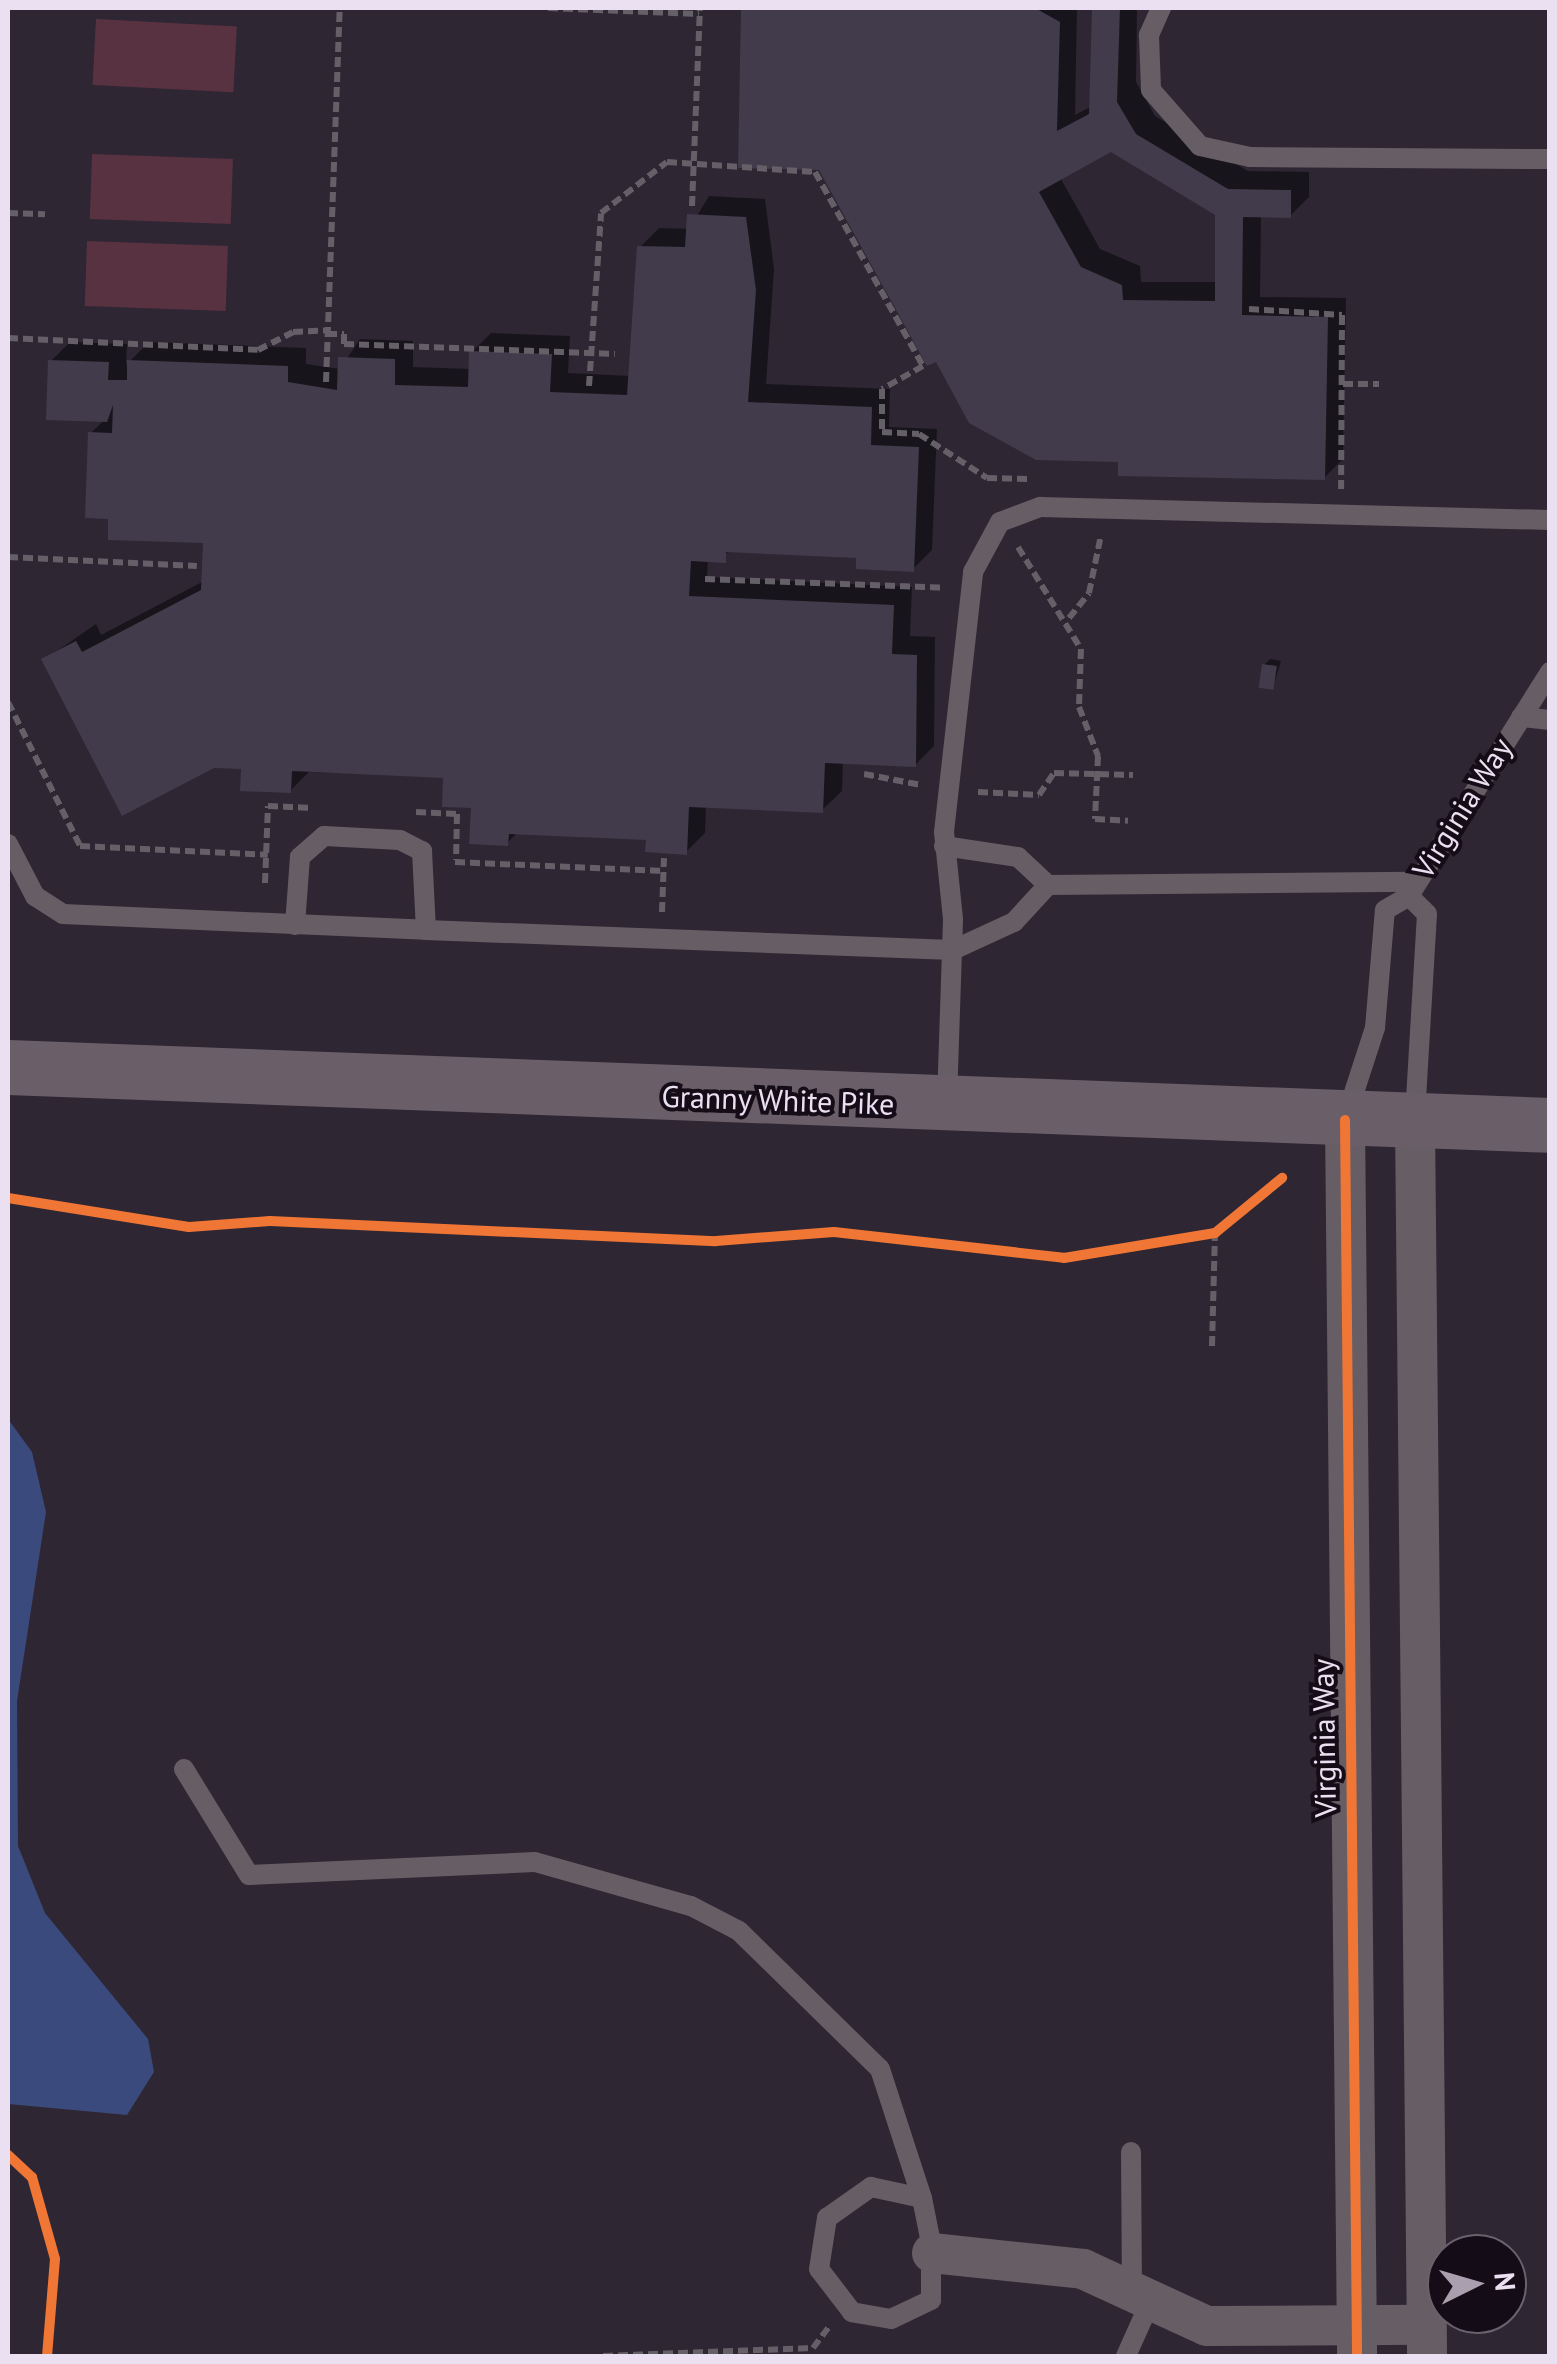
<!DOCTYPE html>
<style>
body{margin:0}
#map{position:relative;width:1557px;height:2364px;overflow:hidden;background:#2e2633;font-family:"PT Sans",sans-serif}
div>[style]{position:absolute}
.green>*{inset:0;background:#593242;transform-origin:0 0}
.water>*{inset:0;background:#3a4a7c}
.shadow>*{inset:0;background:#0007}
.building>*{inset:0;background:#413b4b;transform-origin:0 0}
.path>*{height:6px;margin-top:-3px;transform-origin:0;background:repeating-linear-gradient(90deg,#655f67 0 10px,transparent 0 15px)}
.lane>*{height:20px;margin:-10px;padding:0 10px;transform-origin:10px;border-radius:10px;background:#665d65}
.street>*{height:40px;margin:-20px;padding:0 20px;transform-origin:20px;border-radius:20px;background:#665d65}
.secondary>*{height:55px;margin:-27.5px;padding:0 27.5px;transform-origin:27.5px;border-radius:27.5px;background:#6a5f69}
.cycleway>*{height:10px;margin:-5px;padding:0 5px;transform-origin:5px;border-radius:5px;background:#f07635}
span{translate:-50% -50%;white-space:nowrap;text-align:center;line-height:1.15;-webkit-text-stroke:8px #140d18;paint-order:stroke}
.street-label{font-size:30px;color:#ebe0f1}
.frame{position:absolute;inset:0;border:10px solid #ebe0f1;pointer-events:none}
.north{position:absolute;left:1427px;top:2234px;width:100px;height:100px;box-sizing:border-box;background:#140d18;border:2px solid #6a616f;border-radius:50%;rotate:85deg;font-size:28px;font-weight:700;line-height:40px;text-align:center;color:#ebe0f1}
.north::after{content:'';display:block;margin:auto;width:35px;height:45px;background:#a99fae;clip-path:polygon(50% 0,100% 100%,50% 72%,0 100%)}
</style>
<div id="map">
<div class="green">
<i style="left:96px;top:19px;width:141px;height:66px;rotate:3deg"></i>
<i style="left:92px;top:154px;width:141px;height:65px;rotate:2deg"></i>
<i style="left:87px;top:241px;width:141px;height:65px;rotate:2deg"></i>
</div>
<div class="water">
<i style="clip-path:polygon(8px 1419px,32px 1452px,46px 1512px,17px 1701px,18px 1846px,45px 1913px,148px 2039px,154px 2072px,127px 2115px,8px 2104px)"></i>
</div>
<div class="shadow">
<i style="clip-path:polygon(evenodd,744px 8px,1077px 8px,1075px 115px,1092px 106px,1094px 8px,1137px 8px,1136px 82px,1155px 116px,1248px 171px,1309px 172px,1309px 197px,1290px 216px,1261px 215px,1260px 297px,1346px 298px,1343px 459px,1324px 478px,1120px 460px,820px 167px,740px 165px,744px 8px,1111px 149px,1218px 213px,1218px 282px,1141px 282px,1140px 266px,1100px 249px,1060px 177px,1111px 149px)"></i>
<i style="clip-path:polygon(709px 196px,765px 199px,774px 269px,766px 384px,890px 389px,889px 427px,937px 429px,932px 550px,913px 569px,859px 556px,735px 550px,708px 559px,707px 577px,912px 587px,910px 636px,935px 637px,934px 746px,915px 765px,843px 762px,842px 791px,822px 810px,706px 805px,705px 833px,686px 852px,648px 838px,518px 832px,507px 843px,446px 776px,309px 772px,290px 791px,44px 660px,96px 624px,101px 635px,204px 581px,206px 541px,111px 517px,91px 433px,104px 420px,51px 361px,70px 342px,127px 344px,126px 365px,149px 342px,306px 348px,306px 364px,340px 369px,360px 339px,413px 341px,413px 367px,471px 369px,472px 352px,491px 333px,570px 336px,568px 373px,631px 376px,640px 247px,659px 228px,689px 229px)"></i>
<i style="clip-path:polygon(1270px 659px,1281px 661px,1273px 688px,1264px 665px)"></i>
</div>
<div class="building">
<i style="clip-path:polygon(evenodd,741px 8px,1035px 8px,1060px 22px,1057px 131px,1089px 114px,1092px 8px,1120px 8px,1117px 102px,1136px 134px,1228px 189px,1291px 190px,1291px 218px,1243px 217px,1242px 315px,1328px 317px,1325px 480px,1118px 476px,1118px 462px,1036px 460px,969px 423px,936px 362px,927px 366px,819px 170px,738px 168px,741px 8px,1111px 152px,1215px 215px,1215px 301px,1123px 300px,1122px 285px,1081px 267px,1039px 192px,1111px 152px)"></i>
<i style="clip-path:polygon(687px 214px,746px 217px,756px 290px,748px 402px,872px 407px,871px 445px,919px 447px,914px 572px,856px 569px,856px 558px,726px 552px,726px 563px,691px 561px,689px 596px,894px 605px,892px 654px,917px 655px,916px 767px,825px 763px,823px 813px,689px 807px,687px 855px,645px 852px,646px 840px,509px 834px,508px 846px,469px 844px,471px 808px,442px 807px,443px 778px,292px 771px,291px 793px,240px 791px,241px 769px,214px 768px,122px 816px,41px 659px,76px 641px,82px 652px,201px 590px,203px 543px,108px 540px,108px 519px,85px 518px,88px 432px,112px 433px,113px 405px,107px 422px,46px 420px,48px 360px,109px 362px,108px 380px,127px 380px,127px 360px,288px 366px,288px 382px,337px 390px,338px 357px,395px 359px,395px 385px,468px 387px,469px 351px,552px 354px,550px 392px,627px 395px,637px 246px,685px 247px)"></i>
<i style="left:1262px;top:664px;width:15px;height:24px;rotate:8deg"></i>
</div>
<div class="path">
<i style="left:548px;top:8px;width:151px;rotate:2.3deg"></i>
<i style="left:692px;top:206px;width:198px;rotate:-87.7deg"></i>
<i style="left:8px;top:213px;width:37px;rotate:2deg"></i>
<i style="left:1249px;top:309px;width:93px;rotate:3.7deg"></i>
<i style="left:1342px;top:315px;width:174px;rotate:90.3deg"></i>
<i style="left:327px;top:334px;width:17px"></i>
<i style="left:344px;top:334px;width:10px;rotate:90deg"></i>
<i style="left:344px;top:344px;width:271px;rotate:2.1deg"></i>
<i style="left:8px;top:338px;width:250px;rotate:2.7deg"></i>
<i style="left:258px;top:350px;width:39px;rotate:-27deg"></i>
<i style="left:293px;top:332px;width:35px;rotate:-3deg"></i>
<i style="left:326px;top:382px;width:374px;rotate:-87.9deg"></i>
<i style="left:1343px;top:384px;width:36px"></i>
<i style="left:589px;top:386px;width:173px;rotate:-86deg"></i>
<i style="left:601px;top:213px;width:83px;rotate:-37.7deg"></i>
<i style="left:667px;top:162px;width:148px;rotate:3.9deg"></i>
<i style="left:815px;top:172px;width:222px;rotate:60.9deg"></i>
<i style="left:923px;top:366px;width:47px;rotate:150.7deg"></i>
<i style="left:882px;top:389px;width:43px;rotate:90deg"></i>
<i style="left:882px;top:432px;width:37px;rotate:3deg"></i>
<i style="left:919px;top:434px;width:81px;rotate:32.9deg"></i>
<i style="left:987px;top:478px;width:41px;rotate:1.4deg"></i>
<i style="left:1018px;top:547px;width:120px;rotate:58.3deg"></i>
<i style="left:1081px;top:649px;width:58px;rotate:92deg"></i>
<i style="left:1079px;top:707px;width:53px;rotate:68.8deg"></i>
<i style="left:1098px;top:756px;width:63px;rotate:92.7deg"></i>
<i style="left:1095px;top:819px;width:33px;rotate:3deg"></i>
<i style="left:8px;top:557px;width:189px;rotate:2.7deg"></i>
<i style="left:705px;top:579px;width:240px;rotate:2.1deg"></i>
<i style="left:1069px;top:618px;width:32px;rotate:-51deg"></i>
<i style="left:1089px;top:593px;width:59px;rotate:-78.3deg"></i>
<i style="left:8px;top:702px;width:161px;rotate:63.4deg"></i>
<i style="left:80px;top:846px;width:188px;rotate:2.7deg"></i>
<i style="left:864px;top:774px;width:58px;rotate:10.9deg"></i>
<i style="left:978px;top:792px;width:61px;rotate:2.8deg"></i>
<i style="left:1039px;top:795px;width:27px;rotate:-56deg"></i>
<i style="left:1054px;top:773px;width:79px;rotate:1.5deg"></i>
<i style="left:416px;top:812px;width:41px;rotate:2.8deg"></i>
<i style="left:457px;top:814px;width:46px;rotate:91.2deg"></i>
<i style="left:455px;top:862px;width:209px;rotate:2.5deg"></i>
<i style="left:265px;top:883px;width:77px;rotate:-87.8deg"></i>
<i style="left:268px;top:806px;width:45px;rotate:2.5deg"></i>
<i style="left:662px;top:912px;width:54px;rotate:-87.9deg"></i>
<i style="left:1212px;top:1346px;width:113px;rotate:-88.5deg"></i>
<i style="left:603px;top:2356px;width:210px;rotate:-2.2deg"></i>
<i style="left:813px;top:2348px;width:26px;rotate:-53deg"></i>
</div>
<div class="lane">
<i style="left:1161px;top:8px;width:30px;rotate:114deg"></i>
<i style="left:1149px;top:35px;width:55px;rotate:87.9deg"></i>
<i style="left:1151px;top:90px;width:74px;rotate:48.8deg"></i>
<i style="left:1200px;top:146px;width:51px;rotate:12.4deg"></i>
<i style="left:1250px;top:157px;width:300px;rotate:0.4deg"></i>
<i style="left:1521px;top:717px;width:29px;rotate:6deg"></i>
<i style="left:8px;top:844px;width:59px;rotate:62.6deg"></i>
<i style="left:35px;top:896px;width:33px;rotate:33deg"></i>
<i style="left:63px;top:914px;width:363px;rotate:2.5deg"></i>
<i style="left:426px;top:930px;width:527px;rotate:2.17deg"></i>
<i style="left:953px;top:950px;width:67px;rotate:-24.7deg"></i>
<i style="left:1014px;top:922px;width:50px;rotate:-47.4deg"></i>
<i style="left:944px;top:846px;width:75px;rotate:8.5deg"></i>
<i style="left:1018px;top:857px;width:41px;rotate:43deg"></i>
<i style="left:1048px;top:885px;width:367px;rotate:-0.5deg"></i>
<i style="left:1409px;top:896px;width:25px;rotate:45deg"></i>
<i style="left:1427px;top:914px;width:202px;rotate:93.4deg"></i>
<i style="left:295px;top:925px;width:68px;rotate:-85.8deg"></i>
<i style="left:300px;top:857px;width:32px;rotate:-41deg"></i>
<i style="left:324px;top:836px;width:76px;rotate:3deg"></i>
<i style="left:400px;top:840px;width:25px;rotate:27deg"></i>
<i style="left:422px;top:851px;width:79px;rotate:87.1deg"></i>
<i style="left:947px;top:1101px;width:182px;rotate:-88.1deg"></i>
<i style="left:953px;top:919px;width:87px;rotate:-95.9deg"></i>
<i style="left:944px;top:832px;width:262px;rotate:-83.6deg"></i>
<i style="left:973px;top:572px;width:57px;rotate:-61.6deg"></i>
<i style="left:1000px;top:522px;width:43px;rotate:-20.6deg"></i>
<i style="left:1040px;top:507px;width:510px;rotate:1.46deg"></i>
<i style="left:1347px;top:1114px;width:90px;rotate:-72deg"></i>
<i style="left:1375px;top:1028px;width:118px;rotate:-85.2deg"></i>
<i style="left:1385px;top:910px;width:28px;rotate:-30deg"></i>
<i style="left:1409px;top:896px;width:265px;rotate:-57.8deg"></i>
<i style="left:184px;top:1769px;width:124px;rotate:58.5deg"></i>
<i style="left:249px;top:1875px;width:286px;rotate:-2.6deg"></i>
<i style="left:535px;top:1862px;width:162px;rotate:15.8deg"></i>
<i style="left:691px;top:1906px;width:54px;rotate:27.5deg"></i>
<i style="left:739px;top:1931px;width:197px;rotate:44.4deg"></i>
<i style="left:880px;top:2069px;width:136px;rotate:72deg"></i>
<i style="left:1131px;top:2152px;width:133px;rotate:89.6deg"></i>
<i style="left:871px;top:2187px;width:52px;rotate:12.2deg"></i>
<i style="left:922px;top:2198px;width:46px;rotate:78.7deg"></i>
<i style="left:931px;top:2243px;width:57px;rotate:90deg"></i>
<i style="left:931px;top:2300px;width:44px;rotate:154.6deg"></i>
<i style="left:891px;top:2319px;width:40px;rotate:-170deg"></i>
<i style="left:852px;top:2312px;width:54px;rotate:-127.5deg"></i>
<i style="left:819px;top:2269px;width:52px;rotate:-81.1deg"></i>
<i style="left:827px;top:2218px;width:54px;rotate:-35.2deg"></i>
<i style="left:1126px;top:2356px;width:64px;rotate:-65.9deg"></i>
</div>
<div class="street">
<i style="left:1345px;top:1120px;width:1236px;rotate:89.44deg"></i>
<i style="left:1415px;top:1121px;width:1235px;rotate:89.44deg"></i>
<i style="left:932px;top:2253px;width:152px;rotate:6deg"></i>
<i style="left:1083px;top:2269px;width:136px;rotate:24.7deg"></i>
<i style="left:1207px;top:2326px;width:219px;rotate:-0.3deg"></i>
</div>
<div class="secondary">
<i style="left:8px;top:1067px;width:1543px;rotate:2.15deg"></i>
</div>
<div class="cycleway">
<i style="left:1345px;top:1120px;width:1236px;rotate:89.44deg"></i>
<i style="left:8px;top:1198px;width:183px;rotate:9.1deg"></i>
<i style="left:189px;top:1227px;width:81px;rotate:-4.2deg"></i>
<i style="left:270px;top:1221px;width:446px;rotate:2.6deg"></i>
<i style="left:716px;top:1241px;width:118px;rotate:-4.4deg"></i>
<i style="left:834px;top:1232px;width:231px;rotate:6.4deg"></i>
<i style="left:1064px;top:1258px;width:153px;rotate:-9.4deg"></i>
<i style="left:1215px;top:1233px;width:87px;rotate:-39.4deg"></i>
<i style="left:8px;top:2155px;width:33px;rotate:43deg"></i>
<i style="left:32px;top:2177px;width:85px;rotate:74.3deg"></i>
<i style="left:55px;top:2259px;width:97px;rotate:94.7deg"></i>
</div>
<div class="street-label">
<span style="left:1462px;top:808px;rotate:-58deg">Virginia Way</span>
<span style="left:778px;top:1100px;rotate:2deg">Granny White Pike</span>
<span style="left:1324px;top:1738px;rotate:-91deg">Virginia Way</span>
</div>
<div class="frame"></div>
<div class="north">N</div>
</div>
